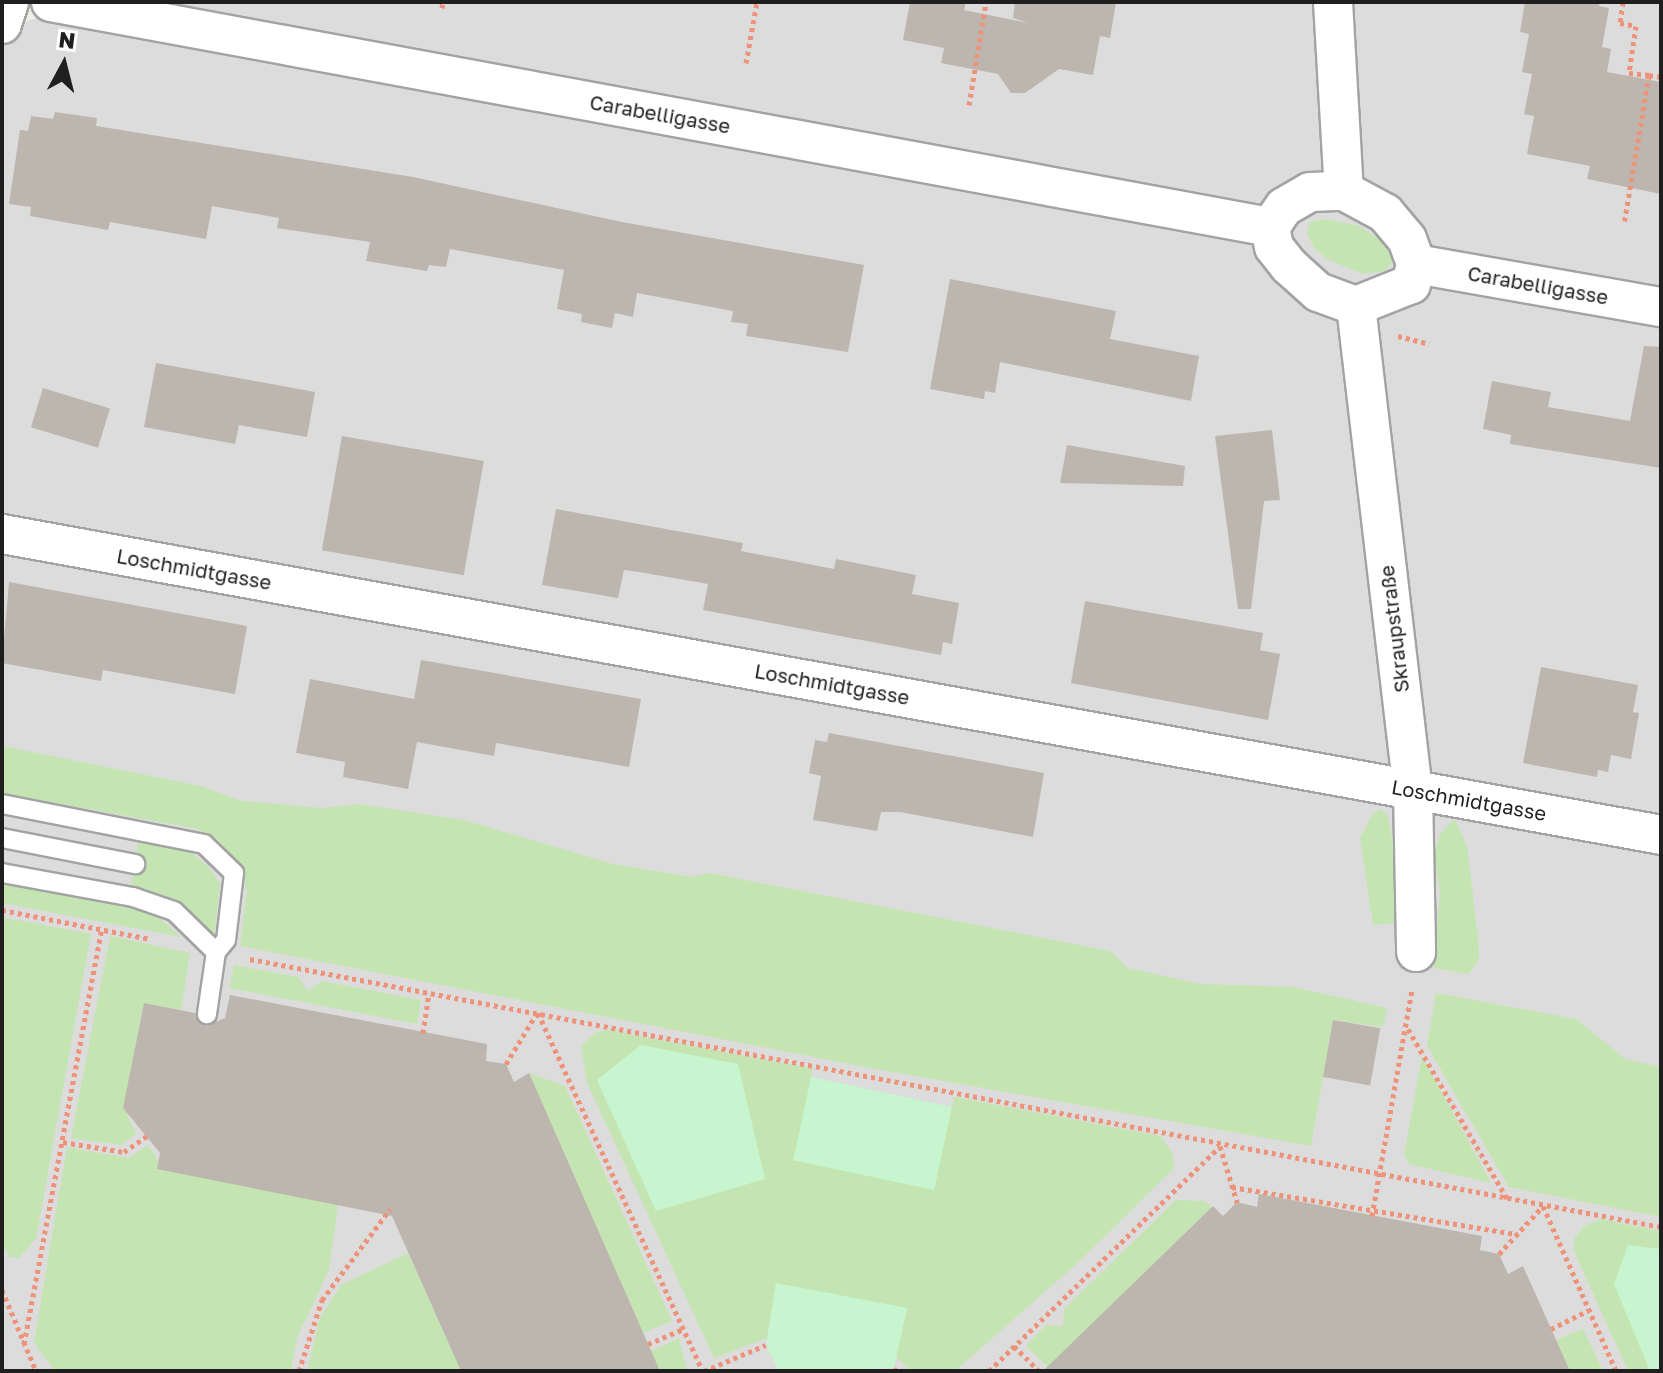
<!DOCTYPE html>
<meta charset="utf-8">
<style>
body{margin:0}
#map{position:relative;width:1663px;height:1373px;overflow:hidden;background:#efede6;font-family:"Golos Text",sans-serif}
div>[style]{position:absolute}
.residential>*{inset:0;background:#dddcdc}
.grass>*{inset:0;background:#c4e5b1}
.park>*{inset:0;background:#c7f5d0;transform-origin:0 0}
.building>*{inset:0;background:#bcb6af;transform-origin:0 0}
.path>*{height:5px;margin-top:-2.5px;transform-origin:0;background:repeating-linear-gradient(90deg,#ee9279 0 4px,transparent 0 8px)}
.roads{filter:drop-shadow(2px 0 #a3a3a3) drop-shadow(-2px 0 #a3a3a3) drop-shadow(0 2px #a3a3a3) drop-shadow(0 -2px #a3a3a3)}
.service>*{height:18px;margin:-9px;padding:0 9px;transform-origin:9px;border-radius:9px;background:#fff}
.minor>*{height:38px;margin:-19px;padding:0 19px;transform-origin:19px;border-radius:19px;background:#fff}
span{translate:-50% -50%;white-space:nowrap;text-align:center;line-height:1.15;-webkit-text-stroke:6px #fff;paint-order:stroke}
.street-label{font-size:20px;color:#1f1f1f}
.frame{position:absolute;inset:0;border:4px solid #1f1f1f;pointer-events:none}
.north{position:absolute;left:24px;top:24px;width:80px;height:80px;-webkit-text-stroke:6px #fff;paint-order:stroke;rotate:7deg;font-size:22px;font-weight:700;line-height:32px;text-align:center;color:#1f1f1f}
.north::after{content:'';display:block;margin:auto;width:28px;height:36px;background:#1f1f1f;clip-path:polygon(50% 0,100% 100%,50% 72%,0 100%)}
</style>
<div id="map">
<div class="residential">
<i style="clip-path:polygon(88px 2px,1661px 2px,1661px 1371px,2px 1371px,2px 29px)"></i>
</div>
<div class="grass">
<i style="clip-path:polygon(1325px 219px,1359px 226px,1383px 242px,1394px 257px,1390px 265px,1385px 271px,1363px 274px,1327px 259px,1314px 248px,1307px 233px,1310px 222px)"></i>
<i style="clip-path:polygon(2px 746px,201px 786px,241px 801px,323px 808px,359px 804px,464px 820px,613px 864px,692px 877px,709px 873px,1110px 951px,1128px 968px,1200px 984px,1293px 987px,1387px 1008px,1383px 1027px,1333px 1020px,1311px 1146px,881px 1070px,240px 946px,247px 891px,240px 868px,219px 841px,198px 829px,2px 793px)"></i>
<i style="clip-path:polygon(1381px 809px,1388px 816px,1395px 856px,1398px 923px,1373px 925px,1360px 838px,1372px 815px)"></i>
<i style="clip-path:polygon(1455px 819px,1467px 846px,1478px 938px,1479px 960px,1468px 974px,1434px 968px,1440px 893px,1434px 852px,1441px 833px)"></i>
<i style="clip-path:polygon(138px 843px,189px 851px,208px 866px,220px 884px,214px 938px,177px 900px,131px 885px)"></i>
<i style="clip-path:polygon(2px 883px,153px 912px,181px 937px,2px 903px)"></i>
<i style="clip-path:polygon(2px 917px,91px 934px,36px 1239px,19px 1258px,9px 1257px,2px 1242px)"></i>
<i style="clip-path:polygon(110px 936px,190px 953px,181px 1010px,150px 1004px,142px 1010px,124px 1108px,136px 1134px,121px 1145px,71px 1138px)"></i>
<i style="clip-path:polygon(234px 965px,298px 977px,308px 991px,322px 981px,421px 1000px,417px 1024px,229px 988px)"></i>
<i style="clip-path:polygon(1436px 993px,1576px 1019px,1625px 1059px,1661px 1067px,1661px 1217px,1509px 1187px,1427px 1046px)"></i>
<i style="clip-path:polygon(608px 1030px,813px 1069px,795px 1160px,952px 1106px,955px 1097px,1160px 1136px,1172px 1152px,1174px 1168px,1082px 1259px,955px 1371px,911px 1371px,896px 1357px,907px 1309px,776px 1284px,767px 1338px,714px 1358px,587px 1083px,581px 1046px,596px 1032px)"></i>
<i style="clip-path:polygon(1422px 1056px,1491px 1183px,1409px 1164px,1404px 1155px)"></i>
<i style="clip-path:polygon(529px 1073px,565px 1086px,672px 1321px,643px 1333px)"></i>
<i style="clip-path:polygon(148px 1145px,165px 1170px,338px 1204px,329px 1270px,297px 1338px,291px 1371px,55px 1371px,34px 1343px,67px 1147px,129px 1158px)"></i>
<i style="clip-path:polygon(1176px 1200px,1204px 1201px,1212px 1207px,1048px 1367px,1026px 1346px,1046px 1325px,1063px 1326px,1064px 1309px)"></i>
<i style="clip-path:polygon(1600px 1219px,1661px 1231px,1661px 1371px,1628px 1371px,1574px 1251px,1574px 1239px,1583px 1227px)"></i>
<i style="clip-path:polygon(408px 1253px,461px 1371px,307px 1371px,320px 1318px,341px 1285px)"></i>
<i style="clip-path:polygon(1583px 1329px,1603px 1371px,1570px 1371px,1556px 1340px)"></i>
<i style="clip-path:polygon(679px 1338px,687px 1371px,660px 1371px,651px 1351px)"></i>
</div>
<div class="park">
<i style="clip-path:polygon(641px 1045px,738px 1064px,765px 1179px,656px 1211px,597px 1080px)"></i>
<i style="left:811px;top:1077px;width:144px;height:85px;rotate:12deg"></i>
<i style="clip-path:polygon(1628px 1245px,1661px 1249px,1661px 1371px,1650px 1371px,1614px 1284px)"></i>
<i style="clip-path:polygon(776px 1283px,907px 1308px,894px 1368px,779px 1371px,766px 1345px)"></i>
</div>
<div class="building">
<i style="clip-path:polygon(910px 2px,966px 2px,964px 10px,1028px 23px,1013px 18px,1015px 2px,1116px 2px,1110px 38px,1100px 36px,1093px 75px,1059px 69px,1025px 93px,1011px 93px,998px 74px,941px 63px,944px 48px,903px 40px)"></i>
<i style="clip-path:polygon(1525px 2px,1600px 2px,1599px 6px,1609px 8px,1602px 47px,1611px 49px,1607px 72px,1661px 82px,1661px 194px,1587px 179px,1590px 166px,1527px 154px,1534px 116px,1524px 114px,1532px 74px,1522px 72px,1529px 34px,1520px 32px)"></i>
<i style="clip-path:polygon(55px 112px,97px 118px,96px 126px,413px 177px,622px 222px,864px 265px,848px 352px,746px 336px,748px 324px,731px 322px,733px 311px,637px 293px,633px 317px,615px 313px,612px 328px,581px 322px,582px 314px,557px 309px,564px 270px,450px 249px,446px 267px,429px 265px,427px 271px,366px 261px,370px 242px,277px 228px,279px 218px,212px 206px,206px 239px,110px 222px,108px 230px,30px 216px,31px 207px,9px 204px,20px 130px,28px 131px,31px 116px,53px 119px)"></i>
<i style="clip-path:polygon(950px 279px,1116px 311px,1110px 339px,1199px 356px,1191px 401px,1000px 362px,995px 393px,985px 391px,984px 399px,930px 389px)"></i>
<i style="clip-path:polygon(1644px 346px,1661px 347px,1661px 468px,1510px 444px,1511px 435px,1483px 429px,1492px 381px,1551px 392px,1548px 407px,1630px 421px)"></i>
<i style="clip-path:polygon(156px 363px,315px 392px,307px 437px,239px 425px,235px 444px,144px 427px)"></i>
<i style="left:43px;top:388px;width:70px;height:41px;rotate:17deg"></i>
<i style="clip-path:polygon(1272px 430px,1280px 500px,1264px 501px,1251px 609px,1238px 609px,1215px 436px)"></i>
<i style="left:342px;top:436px;width:144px;height:116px;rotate:10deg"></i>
<i style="clip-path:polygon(1067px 445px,1185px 466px,1183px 486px,1060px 483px)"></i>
<i style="clip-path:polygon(556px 509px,743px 543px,741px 551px,834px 569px,836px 559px,916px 575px,912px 594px,959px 603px,952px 644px,943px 642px,941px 655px,703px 610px,708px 584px,639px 572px,624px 570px,618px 598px,542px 585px)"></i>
<i style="clip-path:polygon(9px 582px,247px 626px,235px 694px,103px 670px,101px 681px,2px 663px)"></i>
<i style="clip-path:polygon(1085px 601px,1263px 633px,1260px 650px,1280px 654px,1268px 720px,1071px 683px)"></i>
<i style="clip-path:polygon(421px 660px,641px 699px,629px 767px,496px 743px,494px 756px,417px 742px,408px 789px,343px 777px,345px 762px,296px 753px,310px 679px,414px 699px)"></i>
<i style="clip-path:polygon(1541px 667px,1638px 685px,1633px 712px,1639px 713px,1631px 759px,1611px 755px,1608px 772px,1598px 770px,1597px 777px,1523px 763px)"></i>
<i style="clip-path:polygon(829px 733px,1044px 773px,1033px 837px,900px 812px,881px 812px,877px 831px,813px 820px,821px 776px,809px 773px,815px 740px,827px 742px)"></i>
<i style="clip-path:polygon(230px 995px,487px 1044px,486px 1061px,506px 1064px,514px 1082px,529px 1073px,660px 1371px,461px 1371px,392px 1216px,157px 1169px,160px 1153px,123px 1108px,144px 1003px,195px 1013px,206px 1026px,225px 1018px)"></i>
<i style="left:1333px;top:1020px;width:48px;height:58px;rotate:10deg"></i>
<i style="clip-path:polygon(1259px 1194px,1482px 1236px,1480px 1250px,1499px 1254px,1508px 1274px,1523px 1266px,1570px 1371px,1043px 1371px,1213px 1206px,1223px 1216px,1237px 1202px,1257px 1207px)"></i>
</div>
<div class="path">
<i style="left:1623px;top:2px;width:21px;rotate:98deg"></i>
<i style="left:1620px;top:23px;width:16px;rotate:11deg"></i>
<i style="left:1636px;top:26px;width:48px;rotate:98.5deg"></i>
<i style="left:1629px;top:73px;width:20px;rotate:6deg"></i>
<i style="left:1649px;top:75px;width:151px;rotate:99.5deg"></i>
<i style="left:442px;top:8px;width:6px;rotate:-81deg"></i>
<i style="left:746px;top:63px;width:62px;rotate:-79.8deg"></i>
<i style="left:1649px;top:75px;width:12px;rotate:9deg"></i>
<i style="left:969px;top:105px;width:104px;rotate:-80.6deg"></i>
<i style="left:1398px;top:336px;width:32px;rotate:14deg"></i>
<i style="left:2px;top:910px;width:151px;rotate:11.1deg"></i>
<i style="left:250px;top:959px;width:1436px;rotate:10.75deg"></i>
<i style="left:538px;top:1013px;width:394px;rotate:65.3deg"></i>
<i style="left:1408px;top:1029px;width:198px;rotate:59.7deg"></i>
<i style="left:423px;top:1033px;width:40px;rotate:-81.5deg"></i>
<i style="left:506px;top:1064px;width:60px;rotate:-58.7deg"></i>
<i style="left:63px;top:1142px;width:62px;rotate:9.3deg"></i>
<i style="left:124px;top:1152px;width:28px;rotate:-35deg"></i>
<i style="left:1232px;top:1187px;width:289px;rotate:9.4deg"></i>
<i style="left:1372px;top:1216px;width:230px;rotate:-80deg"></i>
<i style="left:1499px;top:1254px;width:65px;rotate:-47.5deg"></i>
<i style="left:1543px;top:1206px;width:180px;rotate:66.1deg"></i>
<i style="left:2px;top:1290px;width:88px;rotate:67.2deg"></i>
<i style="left:1551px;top:1329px;width:42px;rotate:-26.6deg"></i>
<i style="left:24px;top:1344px;width:422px;rotate:-79.4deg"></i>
<i style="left:648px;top:1344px;width:38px;rotate:-23deg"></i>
<i style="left:1014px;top:1346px;width:35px;rotate:45deg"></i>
<i style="left:894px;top:1368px;width:4px;rotate:56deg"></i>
<i style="left:299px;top:1371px;width:75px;rotate:-72.1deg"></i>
<i style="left:322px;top:1300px;width:114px;rotate:-53.2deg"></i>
<i style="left:704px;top:1371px;width:67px;rotate:-22.8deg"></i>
<i style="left:989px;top:1371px;width:322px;rotate:-44.2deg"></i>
<i style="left:1220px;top:1146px;width:59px;rotate:73.1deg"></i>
</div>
<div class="roads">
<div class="service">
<i style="left:2px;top:804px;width:206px;rotate:11.2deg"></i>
<i style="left:204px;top:844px;width:42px;rotate:44deg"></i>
<i style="left:234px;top:873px;width:67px;rotate:96.8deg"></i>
<i style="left:226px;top:940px;width:16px;rotate:130deg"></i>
<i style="left:216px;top:952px;width:63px;rotate:98.3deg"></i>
<i style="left:2px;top:838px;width:136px;rotate:11.1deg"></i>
<i style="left:2px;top:873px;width:133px;rotate:10.4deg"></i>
<i style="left:133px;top:897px;width:43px;rotate:18.9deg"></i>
<i style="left:174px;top:911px;width:59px;rotate:44.3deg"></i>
</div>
<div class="minor">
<i style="left:51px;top:2px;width:1240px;rotate:10.46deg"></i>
<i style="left:1333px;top:2px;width:189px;rotate:86.7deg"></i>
<i style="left:2px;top:24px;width:23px;rotate:-72deg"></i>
<i style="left:1344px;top:191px;width:47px;rotate:28.2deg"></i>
<i style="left:1385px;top:213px;width:34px;rotate:50deg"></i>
<i style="left:1407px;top:239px;width:27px;rotate:70deg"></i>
<i style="left:1416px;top:264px;width:21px;rotate:104deg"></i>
<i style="left:1411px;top:284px;width:59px;rotate:158.2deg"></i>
<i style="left:1356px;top:306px;width:40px;rotate:-159.8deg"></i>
<i style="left:1318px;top:292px;width:39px;rotate:-138deg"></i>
<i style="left:1289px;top:266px;width:24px;rotate:-128deg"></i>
<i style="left:1274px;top:247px;width:20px;rotate:-101deg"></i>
<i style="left:1270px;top:227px;width:24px;rotate:-55deg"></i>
<i style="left:1284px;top:207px;width:30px;rotate:-30deg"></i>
<i style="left:1310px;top:192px;width:34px;rotate:-2deg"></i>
<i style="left:1416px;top:264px;width:249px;rotate:10deg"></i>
<i style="left:1356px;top:306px;width:487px;rotate:83.3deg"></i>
<i style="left:1413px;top:790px;width:162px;rotate:88.9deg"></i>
<i style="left:2px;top:534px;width:1686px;rotate:10.28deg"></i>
</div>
</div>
<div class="street-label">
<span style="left:660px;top:114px;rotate:10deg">Carabelligasse</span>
<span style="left:1538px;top:285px;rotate:10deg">Carabelligasse</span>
<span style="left:194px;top:569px;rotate:10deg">Loschmidtgasse</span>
<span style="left:1394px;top:629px;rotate:-97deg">Skraupstraße</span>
<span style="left:832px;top:684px;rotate:10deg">Loschmidtgasse</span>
<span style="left:1469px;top:800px;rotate:10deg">Loschmidtgasse</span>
</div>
<div class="frame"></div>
<div class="north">N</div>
</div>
